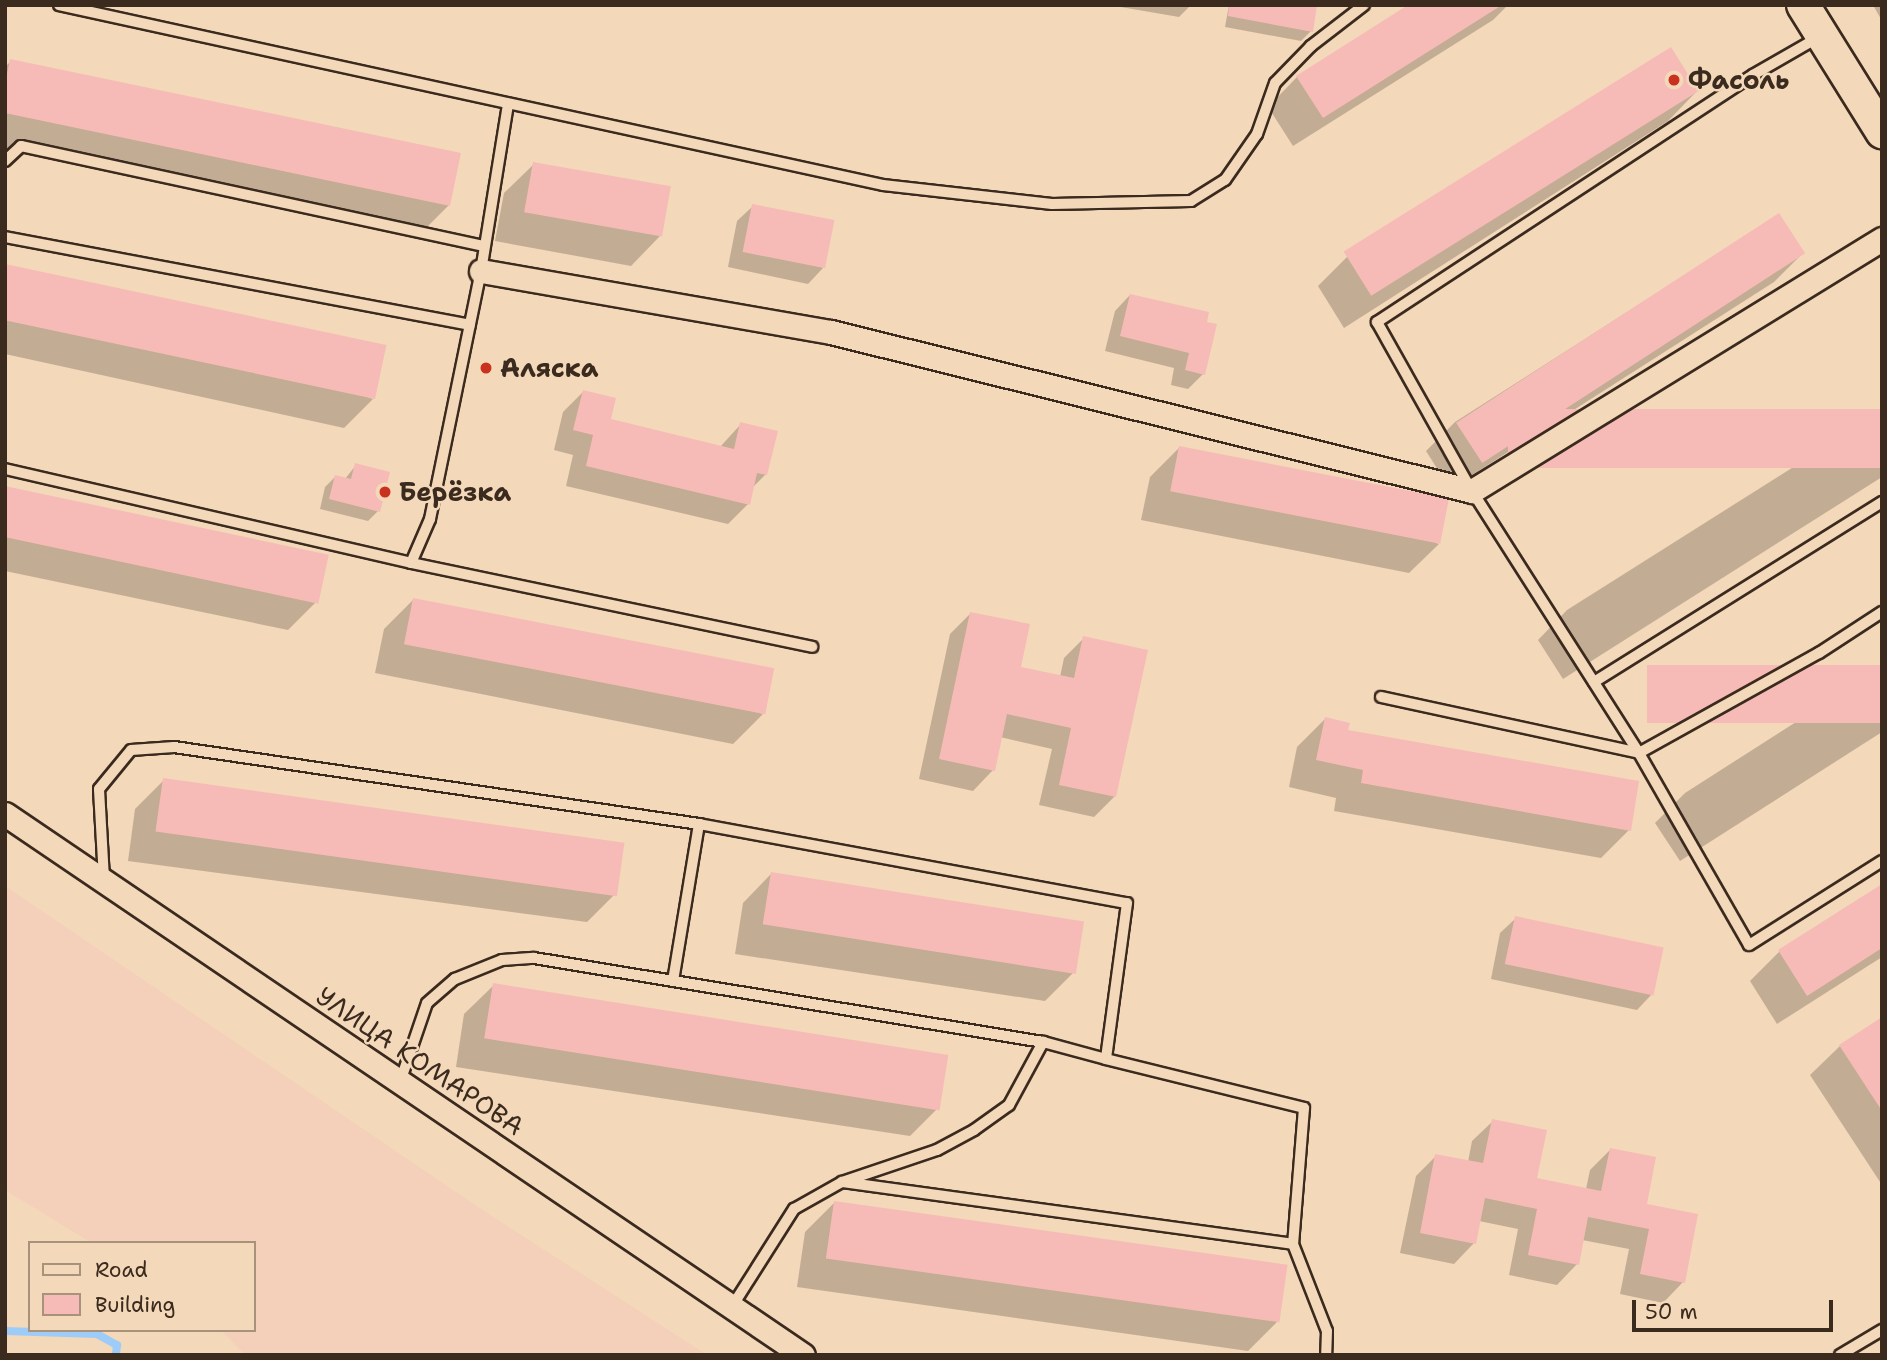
<!DOCTYPE html>
<meta charset="utf-8">
<style>
body{margin:0}
#map{position:relative;width:1887px;height:1360px;overflow:hidden;background:#f3d8ba;font-family:"Shantell Sans",sans-serif}
div>[style]{position:absolute}
.built>*{inset:0;background:#f4cfb9}
.shadow>*{inset:0;background:#0003}
.stream>*{height:8px;margin:-4px;padding:0 4px;transform-origin:4px;border-radius:4px;background:#9eccf9}
.building>*{inset:0;background:#f7bbb7;transform-origin:0 0}
.roads{filter:drop-shadow(2px 0 #3b2a1e) drop-shadow(-2px 0 #3b2a1e) drop-shadow(0 2px #3b2a1e) drop-shadow(0 -2px #3b2a1e)}
.lane>*{height:10px;margin:-5px;padding:0 5px;transform-origin:5px;border-radius:5px;background:#f3d8ba}
.street>*{height:23px;margin:-11.5px;padding:0 11.5px;transform-origin:11.5px;border-radius:11.5px;background:#f3d8ba}
.secondary>*{height:32px;margin:-16px;padding:0 16px;transform-origin:16px;border-radius:16px;background:#f3d8ba}
.dots>*{width:19px;height:19px;translate:-50% -50%;box-sizing:border-box;border:4px solid #f3d8ba;border-radius:50%}
span{translate:-50% -50%;white-space:nowrap;text-align:center;line-height:1.15;-webkit-text-stroke:5px #f3d8ba;paint-order:stroke}
.poi-label{font-size:26px;color:#3b2a1e;font-weight:700}
.left{translate:0 -50%;text-align:left}
.street-label{font-size:26px;color:#3b2a1e}
.frame{position:absolute;inset:0;border:7px solid #3b2a1e;pointer-events:none}
.legend{position:absolute;left:28px;top:1241px;width:228px;height:91px;box-sizing:border-box;background:#f3d8ba;border:2px solid #a9927c;margin:0;padding:9px 12px;list-style:none;font-size:21px;color:#3b2a1e}
.legend li{display:flex;align-items:center;gap:14px;height:35px}
.legend b{width:35px;border:2px solid #a9927c}
.scale{position:absolute;left:1632px;top:1300px;width:201px;height:32px;box-sizing:border-box;border:4px solid #3b2a1e;border-top:0;padding-left:9px;font-size:21px;line-height:24px;white-space:nowrap;color:#3b2a1e;-webkit-text-stroke:5px #f3d8ba;paint-order:stroke}
</style>
<div id="map">
<div class="built">
<i style="clip-path:polygon(5px 886px,478px 1207px,707px 1355px,245px 1355px,221px 1330px,254px 1330px,254px 1243px,92px 1243px,5px 1190px)"></i>
</div>
<div class="shadow">
<i style="clip-path:polygon(1109px 5px,1191px 5px,1179px 17px)"></i>
<i style="clip-path:polygon(1229px 5px,1316px 5px,1311px 31px,1301px 41px,1225px 27px)"></i>
<i style="clip-path:polygon(1411px 5px,1508px 5px,1493px 20px,1293px 146px,1268px 107px,1297px 77px)"></i>
<i style="clip-path:polygon(1873px 5px,1882px 5px,1882px 21px)"></i>
<i style="clip-path:polygon(11px 61px,449px 205px,419px 235px,5px 148px,5px 67px)"></i>
<i style="clip-path:polygon(1697px 91px,1668px 121px,1344px 328px,1318px 286px,1347px 257px)"></i>
<i style="clip-path:polygon(534px 164px,660px 236px,631px 266px,495px 241px,504px 193px)"></i>
<i style="clip-path:polygon(753px 206px,823px 268px,808px 284px,728px 267px,737px 221px)"></i>
<i style="clip-path:polygon(1779px 215px,1803px 253px,1774px 282px,1450px 489px,1426px 451px,1455px 422px)"></i>
<i style="clip-path:polygon(5px 266px,373px 399px,344px 428px,5px 354px)"></i>
<i style="clip-path:polygon(1130px 295px,1207px 314px,1203px 374px,1188px 389px,1171px 385px,1174px 368px,1105px 351px,1115px 311px)"></i>
<i style="clip-path:polygon(583px 392px,609px 421px,720px 447px,741px 424px,766px 474px,752px 488px,748px 504px,728px 524px,566px 486px,573px 455px,554px 450px,563px 412px)"></i>
<i style="clip-path:polygon(1882px 411px,1882px 477px,1563px 679px,1538px 640px,1567px 610px)"></i>
<i style="clip-path:polygon(1179px 448px,1439px 544px,1409px 573px,1141px 520px,1150px 477px)"></i>
<i style="clip-path:polygon(356px 465px,378px 511px,368px 521px,320px 509px,325px 487px,335px 477px,345px 479px)"></i>
<i style="clip-path:polygon(5px 487px,318px 600px,288px 630px,5px 571px)"></i>
<i style="clip-path:polygon(413px 600px,763px 714px,733px 744px,375px 673px,384px 629px)"></i>
<i style="clip-path:polygon(970px 614px,1019px 668px,1060px 677px,1064px 658px,1084px 638px,1115px 796px,1094px 817px,1039px 805px,1052px 749px,1000px 737px,993px 770px,973px 791px,919px 779px,950px 634px)"></i>
<i style="clip-path:polygon(1882px 667px,1882px 732px,1680px 861px,1655px 823px,1685px 793px)"></i>
<i style="clip-path:polygon(1325px 719px,1346px 731px,1629px 830px,1601px 858px,1334px 811px,1336px 798px,1289px 787px,1297px 747px)"></i>
<i style="clip-path:polygon(164px 780px,616px 893px,587px 922px,128px 861px,135px 809px)"></i>
<i style="clip-path:polygon(772px 873px,1074px 972px,1045px 1001px,735px 954px,743px 903px)"></i>
<i style="clip-path:polygon(1882px 886px,1882px 957px,1777px 1024px,1750px 981px,1779px 952px)"></i>
<i style="clip-path:polygon(1516px 918px,1652px 994px,1637px 1010px,1491px 979px,1500px 933px)"></i>
<i style="clip-path:polygon(494px 985px,939px 1107px,910px 1136px,456px 1067px,464px 1014px)"></i>
<i style="clip-path:polygon(1882px 1024px,1882px 1185px,1810px 1075px,1840px 1046px)"></i>
<i style="clip-path:polygon(1493px 1121px,1535px 1179px,1586px 1189px,1590px 1170px,1610px 1150px,1645px 1205px,1683px 1282px,1663px 1303px,1620px 1294px,1629px 1249px,1582px 1240px,1577px 1264px,1557px 1285px,1509px 1275px,1518px 1229px,1479px 1221px,1474px 1243px,1454px 1264px,1400px 1253px,1416px 1176px,1436px 1156px,1468px 1162px,1472px 1141px)"></i>
<i style="clip-path:polygon(834px 1203px,1278px 1321px,1248px 1351px,797px 1287px,805px 1232px)"></i>
</div>
<div class="stream">
<i style="left:5px;top:1331px;width:92px;rotate:1.9deg"></i>
<i style="left:97px;top:1334px;width:23px;rotate:29deg"></i>
<i style="left:117px;top:1345px;width:10px;rotate:96deg"></i>
</div>
<div class="building">
<i style="clip-path:polygon(1229px 5px,1317px 5px,1313px 32px,1228px 16px)"></i>
<i style="clip-path:polygon(1408px 5px,1502px 5px,1323px 118px,1296px 76px)"></i>
<i style="left:1671px;top:47px;width:52px;height:386px;rotate:58deg"></i>
<i style="clip-path:polygon(10px 59px,461px 153px,450px 206px,5px 113px,5px 84px)"></i>
<i style="left:533px;top:162px;width:140px;height:51px;rotate:10deg"></i>
<i style="left:752px;top:204px;width:84px;height:49px;rotate:11deg"></i>
<i style="left:1779px;top:213px;width:48px;height:385px;rotate:57deg"></i>
<i style="left:5px;top:264px;width:390px;height:55px;rotate:12deg"></i>
<i style="clip-path:polygon(1130px 294px,1209px 312px,1207px 322px,1217px 324px,1205px 375px,1185px 370px,1189px 353px,1120px 336px)"></i>
<i style="clip-path:polygon(583px 390px,616px 398px,611px 419px,734px 449px,740px 422px,778px 431px,767px 475px,757px 473px,750px 505px,586px 466px,593px 435px,573px 430px)"></i>
<i style="left:1882px;top:409px;width:59px;height:374px;rotate:90deg"></i>
<i style="left:1179px;top:446px;width:275px;height:46px;rotate:11deg"></i>
<i style="clip-path:polygon(355px 463px,390px 472px,380px 512px,329px 499px,335px 475px,351px 479px)"></i>
<i style="left:5px;top:486px;width:331px;height:50px;rotate:12deg"></i>
<i style="left:413px;top:598px;width:368px;height:47px;rotate:11deg"></i>
<i style="clip-path:polygon(970px 612px,1030px 624px,1021px 667px,1074px 678px,1083px 636px,1148px 650px,1116px 797px,1059px 785px,1071px 728px,1007px 714px,995px 771px,939px 759px)"></i>
<i style="left:1882px;top:665px;width:58px;height:235px;rotate:90deg"></i>
<i style="clip-path:polygon(1325px 717px,1350px 723px,1348px 730px,1639px 781px,1631px 831px,1361px 783px,1363px 770px,1316px 760px)"></i>
<i style="left:163px;top:778px;width:466px;height:54px;rotate:8deg"></i>
<i style="left:771px;top:872px;width:317px;height:53px;rotate:9deg"></i>
<i style="clip-path:polygon(1882px 884px,1882px 948px,1807px 996px,1778px 950px)"></i>
<i style="left:1515px;top:916px;width:152px;height:49px;rotate:12deg"></i>
<i style="left:493px;top:983px;width:461px;height:56px;rotate:9deg"></i>
<i style="clip-path:polygon(1882px 1017px,1882px 1111px,1839px 1045px)"></i>
<i style="clip-path:polygon(1492px 1119px,1547px 1130px,1537px 1178px,1601px 1191px,1610px 1148px,1656px 1157px,1647px 1204px,1698px 1214px,1685px 1283px,1640px 1274px,1649px 1229px,1588px 1217px,1579px 1265px,1528px 1255px,1537px 1209px,1485px 1198px,1476px 1244px,1420px 1233px,1435px 1154px,1483px 1163px)"></i>
<i style="left:834px;top:1201px;width:458px;height:58px;rotate:8deg"></i>
</div>
<div class="roads">
<div class="lane">
<i style="left:59px;top:5px;width:843px;rotate:12.32deg"></i>
<i style="left:883px;top:185px;width:170px;rotate:6.4deg"></i>
<i style="left:1052px;top:204px;width:139px;rotate:-1.2deg"></i>
<i style="left:1191px;top:201px;width:40px;rotate:-32deg"></i>
<i style="left:1225px;top:180px;width:56px;rotate:-55.2deg"></i>
<i style="left:1257px;top:134px;width:54px;rotate:-70.6deg"></i>
<i style="left:1275px;top:83px;width:52px;rotate:-45.8deg"></i>
<i style="left:1311px;top:46px;width:67px;rotate:-37.7deg"></i>
<i style="left:1819px;top:37px;width:76px;rotate:150.1deg"></i>
<i style="left:1753px;top:75px;width:450px;rotate:146.7deg"></i>
<i style="left:1377px;top:322px;width:194px;rotate:60.7deg"></i>
<i style="left:1472px;top:491px;width:311px;rotate:57.5deg"></i>
<i style="left:1639px;top:753px;width:221px;rotate:60.2deg"></i>
<i style="left:1749px;top:945px;width:157px;rotate:-32.3deg"></i>
<i style="left:5px;top:161px;width:22px;rotate:-43deg"></i>
<i style="left:21px;top:146px;width:474px;rotate:12.2deg"></i>
<i style="left:5px;top:237px;width:473px;rotate:10.7deg"></i>
<i style="left:5px;top:469px;width:417px;rotate:13deg"></i>
<i style="left:411px;top:563px;width:48px;rotate:-66.6deg"></i>
<i style="left:430px;top:519px;width:253px;rotate:-78.4deg"></i>
<i style="left:481px;top:271px;width:169px;rotate:-80.8deg"></i>
<i style="left:411px;top:563px;width:410px;rotate:11.8deg"></i>
<i style="left:1594px;top:682px;width:340px;rotate:-32deg"></i>
<i style="left:1381px;top:697px;width:264px;rotate:12.2deg"></i>
<i style="left:1639px;top:753px;width:206px;rotate:-29.1deg"></i>
<i style="left:1819px;top:653px;width:75px;rotate:-33.1deg"></i>
<i style="left:104px;top:879px;width:90px;rotate:-93.2deg"></i>
<i style="left:99px;top:789px;width:50px;rotate:-50.6deg"></i>
<i style="left:131px;top:750px;width:43px;rotate:-4deg"></i>
<i style="left:174px;top:747px;width:531px;rotate:8.34deg"></i>
<i style="left:699px;top:824px;width:435px;rotate:10.5deg"></i>
<i style="left:1127px;top:903px;width:157px;rotate:97.7deg"></i>
<i style="left:1106px;top:1059px;width:204px;rotate:13.9deg"></i>
<i style="left:1304px;top:1108px;width:136px;rotate:94.6deg"></i>
<i style="left:1293px;top:1244px;width:93px;rotate:68.7deg"></i>
<i style="left:1327px;top:1331px;width:24px;rotate:92deg"></i>
<i style="left:673px;top:981px;width:159px;rotate:-80.6deg"></i>
<i style="left:400px;top:1082px;width:83px;rotate:-71.1deg"></i>
<i style="left:427px;top:1003px;width:37px;rotate:-41deg"></i>
<i style="left:455px;top:979px;width:51px;rotate:-22deg"></i>
<i style="left:502px;top:960px;width:32px;rotate:-4deg"></i>
<i style="left:534px;top:958px;width:516px;rotate:9.37deg"></i>
<i style="left:1043px;top:1042px;width:65px;rotate:15.1deg"></i>
<i style="left:842px;top:1182px;width:455px;rotate:7.8deg"></i>
<i style="left:733px;top:1305px;width:114px;rotate:-57.6deg"></i>
<i style="left:794px;top:1209px;width:55px;rotate:-29.4deg"></i>
<i style="left:842px;top:1182px;width:100px;rotate:-18.6deg"></i>
<i style="left:937px;top:1150px;width:42px;rotate:-28.4deg"></i>
<i style="left:974px;top:1130px;width:43px;rotate:-35.5deg"></i>
<i style="left:1009px;top:1105px;width:72px;rotate:-61.6deg"></i>
<i style="left:1840px;top:1355px;width:49px;rotate:-30.8deg"></i>
</div>
<div class="street">
<i style="left:481px;top:271px;width:355px;rotate:9.9deg"></i>
<i style="left:831px;top:332px;width:660px;rotate:13.93deg"></i>
<i style="left:1472px;top:491px;width:481px;rotate:-31.6deg"></i>
<i style="left:5px;top:814px;width:964px;rotate:34.14deg"></i>
</div>
<div class="secondary">
<i style="left:1803px;top:5px;width:150px;rotate:58.1deg"></i>
</div>
</div>
<div class="dots">
<i style="left:1674px;top:80px;background:#c8321e"></i>
<i style="left:486px;top:368px;background:#c8321e"></i>
<i style="left:385px;top:492px;background:#c8321e"></i>
</div>
<div class="poi-label">
<span class="left" style="left:1688px;top:80px">Фасоль</span>
<span class="left" style="left:500px;top:368px">Аляска</span>
<span class="left" style="left:399px;top:492px">Берёзка</span>
</div>
<div class="street-label">
<span style="left:420px;top:1061px;rotate:34deg">УЛИЦА КОМАРОВА</span>
</div>
<div class="frame"></div>
<ul class="legend">
<li><b style="height:9px;background:#f3d8ba"></b>Road</li>
<li><b style="height:19px;background:#f7bbb7"></b>Building</li>
</ul>
<div class="scale">50 m</div>
</div>
